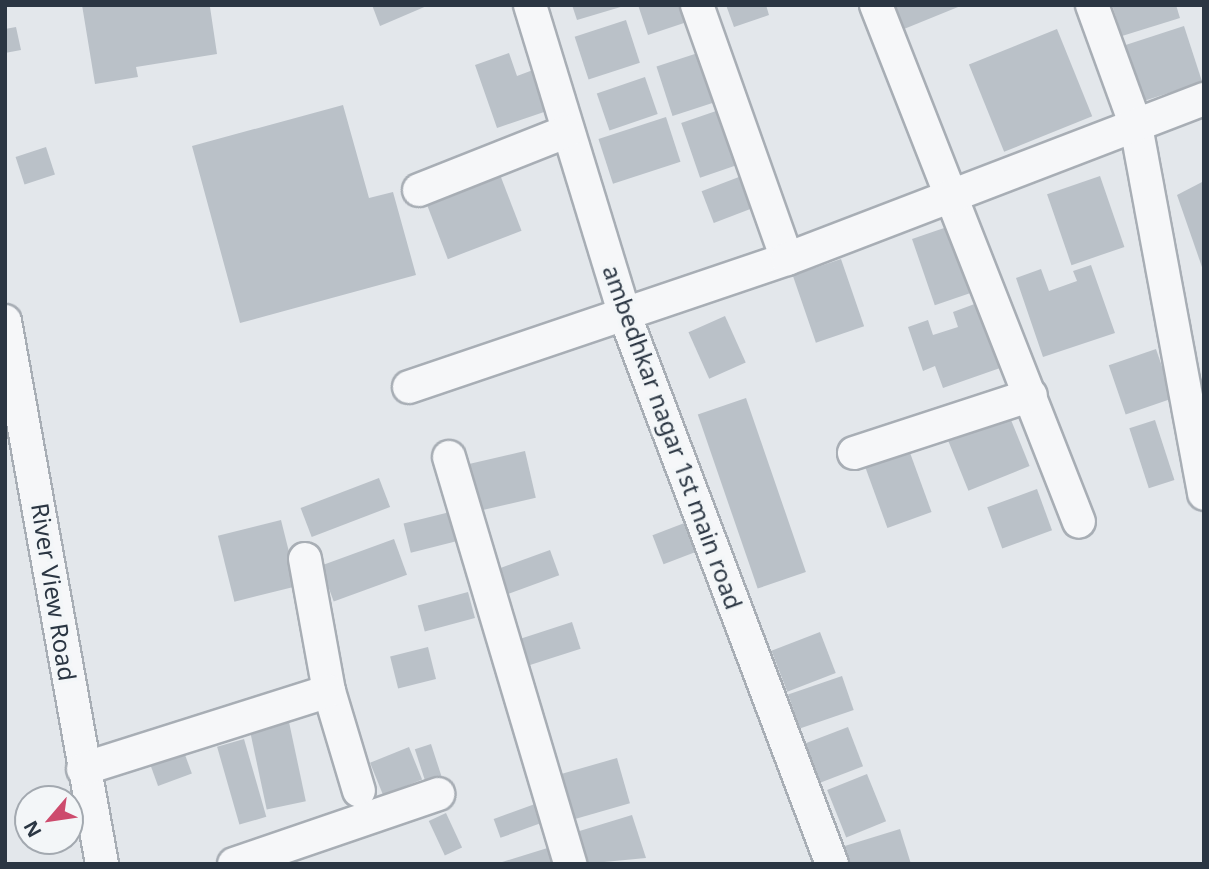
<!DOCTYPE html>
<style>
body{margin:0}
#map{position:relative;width:1209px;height:869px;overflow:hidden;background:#e3e7eb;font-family:"Noto Sans",sans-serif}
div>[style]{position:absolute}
.building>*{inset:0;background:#bac1c8;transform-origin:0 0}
.roads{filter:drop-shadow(2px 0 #a8aeb5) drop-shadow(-2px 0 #a8aeb5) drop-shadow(0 2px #a8aeb5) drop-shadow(0 -2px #a8aeb5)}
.minor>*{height:32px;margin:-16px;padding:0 16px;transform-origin:16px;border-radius:16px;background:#f6f7f9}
span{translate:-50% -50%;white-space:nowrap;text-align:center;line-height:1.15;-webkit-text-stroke:7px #f3f6f8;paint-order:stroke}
.street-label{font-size:24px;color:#2b3643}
.frame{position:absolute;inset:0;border:7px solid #2b3643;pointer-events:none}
.north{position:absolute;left:14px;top:785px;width:70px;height:70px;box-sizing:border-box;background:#f3f6f8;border:2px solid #a3a9b0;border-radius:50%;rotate:241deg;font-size:19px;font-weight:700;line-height:28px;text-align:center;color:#2b3643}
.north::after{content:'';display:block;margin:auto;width:24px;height:32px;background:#cd4b6d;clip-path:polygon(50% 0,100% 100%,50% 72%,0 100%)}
</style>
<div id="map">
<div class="building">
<i style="clip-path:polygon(82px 5px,210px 7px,217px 54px,136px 67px,138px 77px,95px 84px)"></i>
<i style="clip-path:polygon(372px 5px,429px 5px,380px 26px)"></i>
<i style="clip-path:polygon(572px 5px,624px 5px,624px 6px,577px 20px)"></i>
<i style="clip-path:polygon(638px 5px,682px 5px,687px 22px,648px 35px)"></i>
<i style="clip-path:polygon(726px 5px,766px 5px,769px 15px,734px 27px)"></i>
<i style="clip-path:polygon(895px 5px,963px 5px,904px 29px)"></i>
<i style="clip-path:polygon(1112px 5px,1176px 5px,1180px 18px,1122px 36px)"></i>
<i style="left:626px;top:20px;width:45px;height:54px;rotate:72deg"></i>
<i style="left:1184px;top:26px;width:59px;height:67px;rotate:72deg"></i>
<i style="clip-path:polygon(16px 27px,21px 50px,5px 53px,5px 29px)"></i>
<i style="left:1057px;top:29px;width:94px;height:95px;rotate:68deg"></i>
<i style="left:704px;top:51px;width:52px;height:50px;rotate:72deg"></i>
<i style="clip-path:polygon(509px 53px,517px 76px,533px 70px,547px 111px,497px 128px,475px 65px)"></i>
<i style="left:645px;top:77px;width:39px;height:51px;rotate:71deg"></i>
<i style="clip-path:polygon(343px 105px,369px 198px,393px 192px,416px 275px,240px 323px,192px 146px)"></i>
<i style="left:719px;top:110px;width:58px;height:40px;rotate:71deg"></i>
<i style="left:666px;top:117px;width:47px;height:71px;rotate:72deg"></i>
<i style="left:46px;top:147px;width:29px;height:32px;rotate:72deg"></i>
<i style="left:499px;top:172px;width:63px;height:79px;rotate:69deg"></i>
<i style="left:752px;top:172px;width:34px;height:54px;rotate:69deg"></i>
<i style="left:1100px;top:176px;width:75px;height:56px;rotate:71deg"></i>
<i style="clip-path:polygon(1204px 181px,1204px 270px,1203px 270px,1177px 195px)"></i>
<i style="left:947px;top:227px;width:70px;height:37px;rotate:71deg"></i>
<i style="left:841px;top:259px;width:71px;height:51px;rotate:71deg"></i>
<i style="clip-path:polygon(1091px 265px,1115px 333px,1043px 357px,1016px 278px,1041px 269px,1049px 291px,1077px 281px,1073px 271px)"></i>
<i style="clip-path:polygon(980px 302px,1003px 367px,943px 388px,935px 366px,923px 371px,908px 327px,928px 320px,933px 335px,958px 327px,953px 312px)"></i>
<i style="left:725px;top:316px;width:51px;height:40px;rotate:66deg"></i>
<i style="left:1156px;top:349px;width:52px;height:50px;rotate:71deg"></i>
<i style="left:746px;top:398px;width:184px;height:51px;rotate:71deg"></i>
<i style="left:1009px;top:415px;width:55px;height:66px;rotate:68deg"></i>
<i style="left:1155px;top:420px;width:63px;height:27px;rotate:72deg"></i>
<i style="left:909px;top:450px;width:66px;height:47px;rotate:70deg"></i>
<i style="left:525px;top:451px;width:48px;height:63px;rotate:77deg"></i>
<i style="left:379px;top:478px;width:31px;height:84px;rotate:69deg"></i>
<i style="left:1037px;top:489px;width:44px;height:53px;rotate:70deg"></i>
<i style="left:454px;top:511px;width:30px;height:52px;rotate:76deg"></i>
<i style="left:281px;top:520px;width:68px;height:65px;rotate:76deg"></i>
<i style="left:687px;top:522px;width:31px;height:37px;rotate:69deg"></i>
<i style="left:394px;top:539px;width:38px;height:78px;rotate:70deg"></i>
<i style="left:550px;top:550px;width:27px;height:60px;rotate:70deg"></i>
<i style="left:468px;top:592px;width:27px;height:52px;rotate:75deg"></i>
<i style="left:572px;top:622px;width:28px;height:59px;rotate:72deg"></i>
<i style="left:820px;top:632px;width:44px;height:52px;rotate:69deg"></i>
<i style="left:428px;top:647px;width:33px;height:39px;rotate:76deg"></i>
<i style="left:842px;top:676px;width:36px;height:57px;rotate:71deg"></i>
<i style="left:289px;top:722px;width:81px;height:40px;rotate:78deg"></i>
<i style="left:848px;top:727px;width:42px;height:46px;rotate:69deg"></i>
<i style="left:244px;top:739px;width:81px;height:28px;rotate:74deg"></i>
<i style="left:431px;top:744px;width:35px;height:17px;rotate:72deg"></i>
<i style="left:409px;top:747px;width:35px;height:42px;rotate:68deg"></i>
<i style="left:184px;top:752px;width:23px;height:36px;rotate:70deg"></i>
<i style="left:617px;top:758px;width:47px;height:58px;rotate:74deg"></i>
<i style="left:867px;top:774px;width:51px;height:43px;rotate:68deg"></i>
<i style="left:535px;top:804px;width:20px;height:44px;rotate:70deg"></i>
<i style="left:446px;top:813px;width:38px;height:19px;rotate:65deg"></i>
<i style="clip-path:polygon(632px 815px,646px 858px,583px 864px,573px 833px)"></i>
<i style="clip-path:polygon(900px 829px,911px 864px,845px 864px,835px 849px)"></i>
<i style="clip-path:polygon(554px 846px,560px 864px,499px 864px,499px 863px)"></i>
</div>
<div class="roads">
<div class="minor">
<i style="left:530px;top:5px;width:325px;rotate:73deg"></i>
<i style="left:625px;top:316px;width:586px;rotate:69.31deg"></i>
<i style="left:697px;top:5px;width:269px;rotate:70.5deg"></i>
<i style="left:876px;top:5px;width:555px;rotate:68.56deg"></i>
<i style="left:1092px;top:5px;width:129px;rotate:70deg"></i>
<i style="left:1136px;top:126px;width:374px;rotate:79.5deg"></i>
<i style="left:419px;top:190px;width:160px;rotate:-21.6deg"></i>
<i style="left:5px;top:321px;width:552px;rotate:79.87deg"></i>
<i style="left:409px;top:387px;width:399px;rotate:-18.7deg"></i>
<i style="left:787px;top:259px;width:447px;rotate:-21deg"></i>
<i style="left:854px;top:453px;width:186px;rotate:-18.1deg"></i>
<i style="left:449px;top:457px;width:425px;rotate:73.4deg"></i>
<i style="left:305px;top:559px;width:134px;rotate:79.7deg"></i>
<i style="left:329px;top:691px;width:104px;rotate:73.3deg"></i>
<i style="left:83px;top:769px;width:258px;rotate:-17.6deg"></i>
<i style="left:234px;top:864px;width:216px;rotate:-18.9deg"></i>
</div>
</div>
<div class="street-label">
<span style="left:673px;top:437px;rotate:70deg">ambedhkar nagar 1st main road</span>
<span style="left:54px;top:592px;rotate:81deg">River View Road</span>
</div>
<div class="frame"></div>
<div class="north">N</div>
</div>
